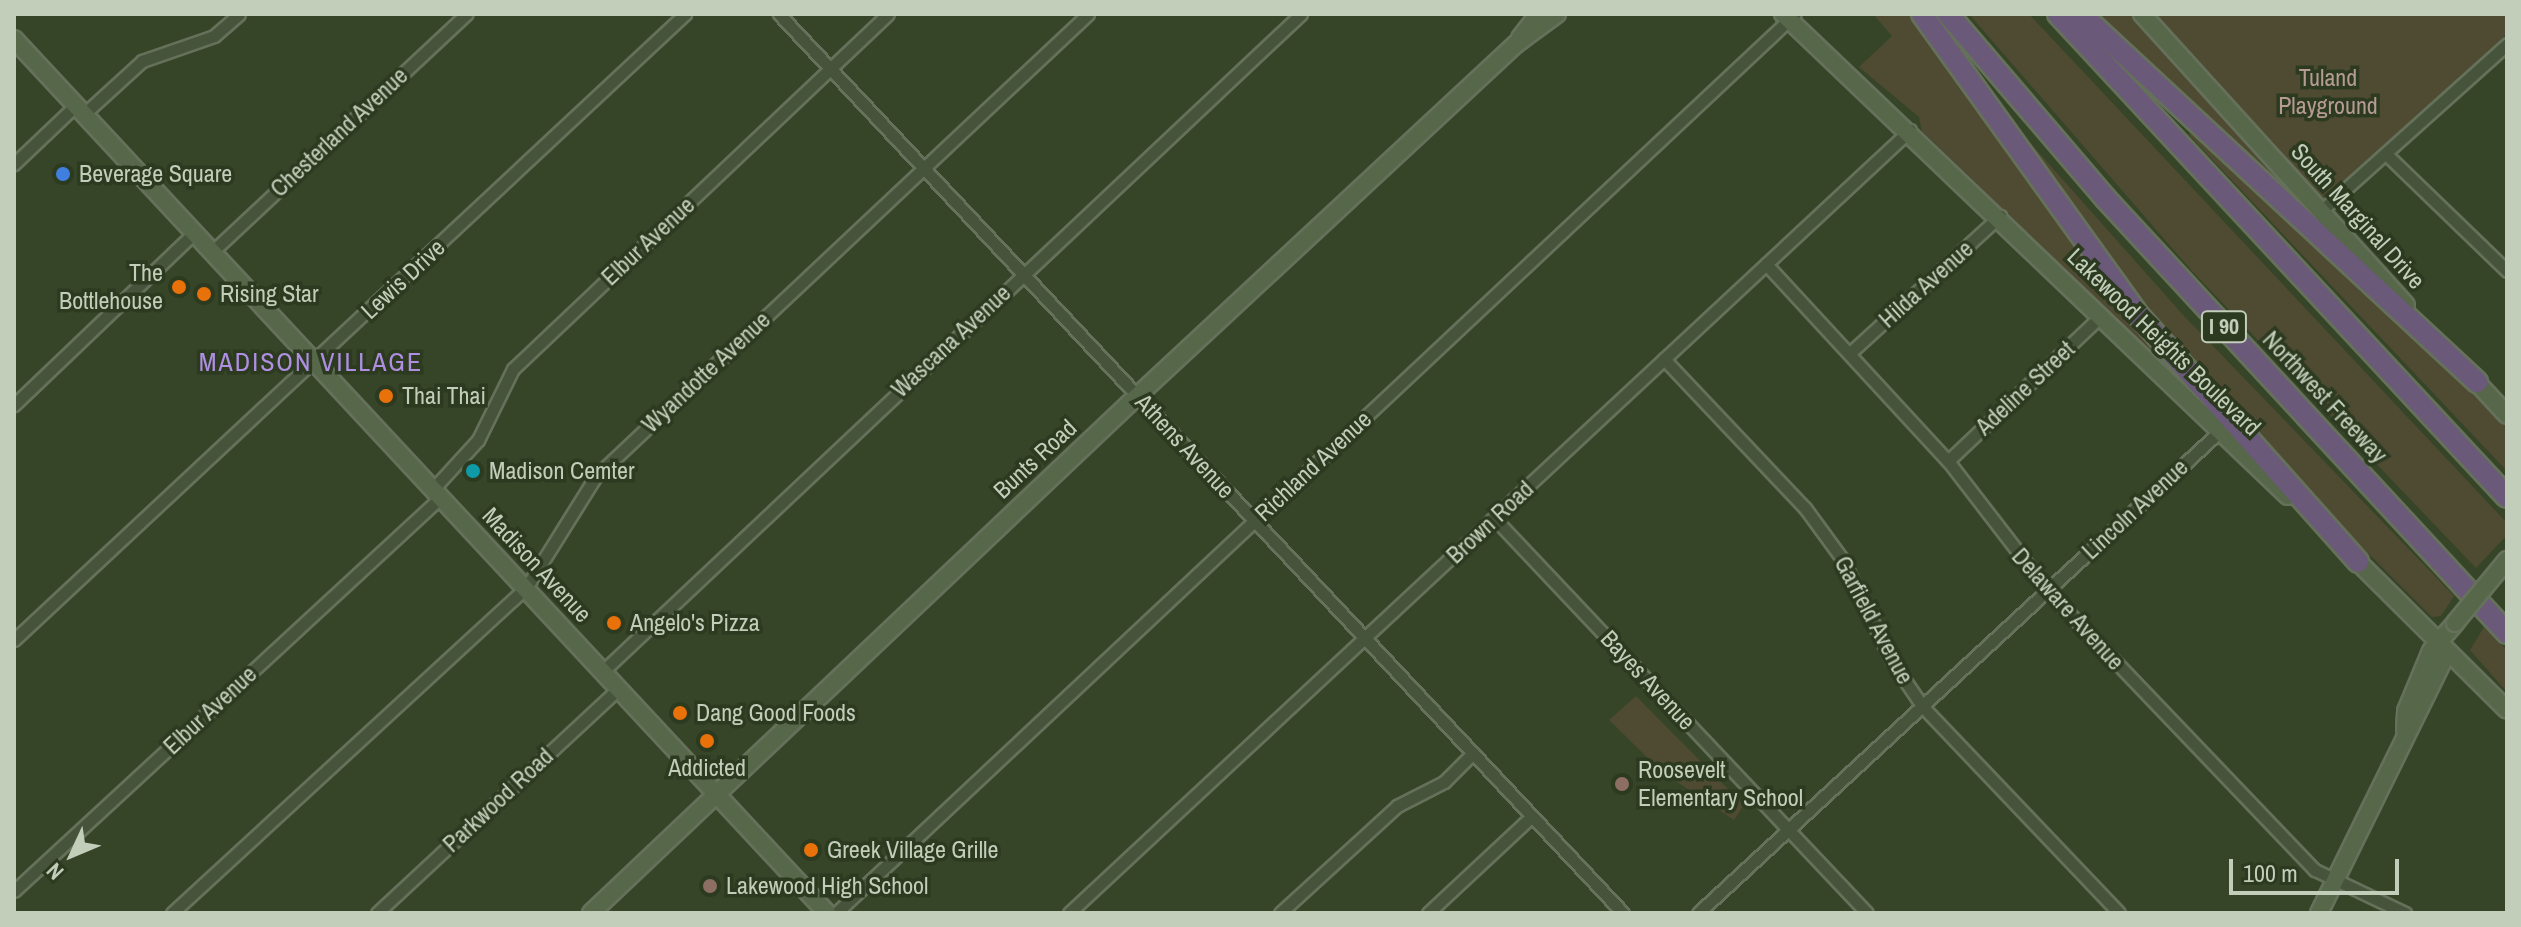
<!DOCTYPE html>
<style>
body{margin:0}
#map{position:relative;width:2521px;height:927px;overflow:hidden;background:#364527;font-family:"Archivo Narrow",sans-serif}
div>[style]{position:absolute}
.green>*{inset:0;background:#4f4b32}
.roads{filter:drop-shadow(2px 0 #65715a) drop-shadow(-2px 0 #65715a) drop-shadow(0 2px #65715a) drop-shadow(0 -2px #65715a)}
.street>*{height:11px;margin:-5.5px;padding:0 5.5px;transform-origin:5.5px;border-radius:5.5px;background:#47543c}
.secondary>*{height:16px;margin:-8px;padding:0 8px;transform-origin:8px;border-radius:8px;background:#57674a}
.highway>*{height:20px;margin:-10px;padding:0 10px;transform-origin:10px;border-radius:10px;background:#6b597a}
.bridges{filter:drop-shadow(2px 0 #65715a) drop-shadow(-2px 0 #65715a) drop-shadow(0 2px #65715a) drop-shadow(0 -2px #65715a)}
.secondary-bridge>*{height:16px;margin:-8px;padding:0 8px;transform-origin:8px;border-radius:8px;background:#57674a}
.dots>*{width:22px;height:22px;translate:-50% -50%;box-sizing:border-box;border:4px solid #2c3a20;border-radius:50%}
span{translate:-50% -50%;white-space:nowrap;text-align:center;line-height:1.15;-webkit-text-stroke:7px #2c3a20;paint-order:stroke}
.shield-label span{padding:2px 6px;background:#2c3a20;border:2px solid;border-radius:6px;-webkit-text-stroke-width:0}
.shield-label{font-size:22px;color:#c2cdba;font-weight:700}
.park-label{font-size:24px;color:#b69a94}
.street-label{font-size:24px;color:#c2cdba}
.poi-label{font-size:24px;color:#c2cdba}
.left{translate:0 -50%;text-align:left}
.right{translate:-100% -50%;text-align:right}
.neighbourhood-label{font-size:26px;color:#ae8fe2;letter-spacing:2px}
.frame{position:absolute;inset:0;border:16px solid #c2cdba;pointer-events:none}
.north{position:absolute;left:32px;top:815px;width:80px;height:80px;-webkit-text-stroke:6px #2c3a20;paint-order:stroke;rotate:226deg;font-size:22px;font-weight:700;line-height:32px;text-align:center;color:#c2cdba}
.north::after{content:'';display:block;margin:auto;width:28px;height:36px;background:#c2cdba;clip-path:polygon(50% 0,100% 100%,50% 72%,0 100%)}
.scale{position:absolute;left:2229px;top:859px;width:170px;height:36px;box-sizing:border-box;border:4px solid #c2cdba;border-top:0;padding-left:10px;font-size:24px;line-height:28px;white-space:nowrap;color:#c2cdba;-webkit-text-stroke:6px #2c3a20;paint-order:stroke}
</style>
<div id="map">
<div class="green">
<i style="clip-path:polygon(1873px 14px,1911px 14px,2188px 381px,2184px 384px,1922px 131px,1919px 117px,1859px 67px,1892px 36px)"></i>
<i style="clip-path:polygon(1969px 14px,2029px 14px,2507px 523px,2507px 535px,2476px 568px,2192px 271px)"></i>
<i style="clip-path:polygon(2094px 14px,2132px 14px,2344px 245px)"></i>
<i style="clip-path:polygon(2161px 14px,2507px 14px,2507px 34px,2325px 198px,2314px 193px,2155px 19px)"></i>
<i style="clip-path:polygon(2007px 117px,2184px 316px,2454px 596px,2441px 616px,2432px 617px,2323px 508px,2168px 339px)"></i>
<i style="clip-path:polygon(2193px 130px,2438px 355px,2507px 428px,2507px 471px,2189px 135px)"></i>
<i style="clip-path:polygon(2484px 627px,2507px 650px,2507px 692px,2470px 650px)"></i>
<i style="clip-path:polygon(1636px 696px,1744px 805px,1734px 820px,1662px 772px,1609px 720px)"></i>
</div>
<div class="roads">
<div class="street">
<i style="left:779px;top:14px;width:1233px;rotate:46.81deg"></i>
<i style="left:84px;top:114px;width:79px;rotate:-42.4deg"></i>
<i style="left:142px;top:61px;width:76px;rotate:-19.1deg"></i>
<i style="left:214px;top:36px;width:33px;rotate:-41deg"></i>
<i style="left:2387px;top:155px;width:167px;rotate:44deg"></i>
<i style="left:14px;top:164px;width:86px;rotate:-43.6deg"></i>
<i style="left:2321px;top:211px;width:250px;rotate:-41.9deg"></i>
<i style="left:213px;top:251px;width:347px;rotate:-43.1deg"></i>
<i style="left:1766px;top:264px;width:268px;rotate:47.3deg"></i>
<i style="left:1948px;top:461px;width:164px;rotate:52.4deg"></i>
<i style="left:2048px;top:591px;width:386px;rotate:46.3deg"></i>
<i style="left:2315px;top:870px;width:100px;rotate:25.5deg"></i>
<i style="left:1851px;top:352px;width:202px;rotate:-42.4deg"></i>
<i style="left:1664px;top:359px;width:205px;rotate:46.6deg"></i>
<i style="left:1805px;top:508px;width:64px;rotate:53.8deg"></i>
<i style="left:1843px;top:560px;width:111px;rotate:64.4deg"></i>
<i style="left:1891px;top:660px;width:57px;rotate:55.8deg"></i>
<i style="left:1923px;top:707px;width:284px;rotate:46.4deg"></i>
<i style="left:14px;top:405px;width:250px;rotate:-43.7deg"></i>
<i style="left:1948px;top:461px;width:212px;rotate:-43.5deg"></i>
<i style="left:434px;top:488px;width:65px;rotate:-47.5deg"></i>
<i style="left:478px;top:440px;width:79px;rotate:-63.8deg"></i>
<i style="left:513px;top:369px;width:516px;rotate:-43.43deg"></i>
<i style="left:1494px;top:518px;width:543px;rotate:46.64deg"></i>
<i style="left:14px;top:640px;width:918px;rotate:-43.01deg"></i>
<i style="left:603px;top:671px;width:959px;rotate:-43.27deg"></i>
<i style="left:14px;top:891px;width:581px;rotate:-42.7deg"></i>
<i style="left:172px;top:913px;width:481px;rotate:-42.6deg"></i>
<i style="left:526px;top:588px;width:132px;rotate:-58deg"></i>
<i style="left:596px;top:476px;width:675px;rotate:-43.2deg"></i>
<i style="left:377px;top:913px;width:330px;rotate:-42.9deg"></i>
<i style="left:836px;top:913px;width:1314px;rotate:-43.15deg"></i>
<i style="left:1069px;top:913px;width:1149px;rotate:-42.95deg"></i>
<i style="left:1280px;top:913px;width:159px;rotate:-42.4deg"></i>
<i style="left:1397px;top:806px;width:53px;rotate:-27.1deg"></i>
<i style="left:1444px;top:782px;width:41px;rotate:-45deg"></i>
<i style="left:1428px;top:913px;width:142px;rotate:-43deg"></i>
<i style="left:1698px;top:913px;width:710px;rotate:-42.72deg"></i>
</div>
<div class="secondary">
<i style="left:1783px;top:14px;width:698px;rotate:43.67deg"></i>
<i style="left:2142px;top:14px;width:393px;rotate:47.8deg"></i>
<i style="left:1520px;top:38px;width:31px;rotate:-52deg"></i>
<i style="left:14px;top:39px;width:1194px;rotate:47.07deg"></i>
<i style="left:2470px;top:375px;width:54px;rotate:47.2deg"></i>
<i style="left:2352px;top:556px;width:218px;rotate:44.8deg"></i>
<i style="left:2405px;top:731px;width:20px;rotate:-87deg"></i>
<i style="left:2406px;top:711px;width:65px;rotate:-67.4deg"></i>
<i style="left:2431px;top:651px;width:37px;rotate:-49deg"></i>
<i style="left:591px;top:913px;width:746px;rotate:-43.43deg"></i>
<i style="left:1133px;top:400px;width:523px;rotate:-42.91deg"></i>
<i style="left:1516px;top:44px;width:51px;rotate:-36.2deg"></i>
<i style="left:2319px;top:913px;width:283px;rotate:-63.8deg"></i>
<i style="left:2444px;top:659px;width:17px;rotate:-100deg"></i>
</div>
<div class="highway">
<i style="left:1922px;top:14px;width:373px;rotate:54.3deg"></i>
<i style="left:2140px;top:317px;width:328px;rotate:48.3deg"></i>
<i style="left:1948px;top:14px;width:243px;rotate:49.5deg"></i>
<i style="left:2106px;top:199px;width:591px;rotate:47.26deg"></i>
<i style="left:2058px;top:14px;width:659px;rotate:47.09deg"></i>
<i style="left:2081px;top:14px;width:541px;rotate:42.9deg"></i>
</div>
</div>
<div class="bridges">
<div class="secondary-bridge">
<i style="left:2455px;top:623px;width:82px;rotate:-50.5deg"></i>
</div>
</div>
<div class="dots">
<i style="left:63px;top:174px;background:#3f7fe0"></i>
<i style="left:179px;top:287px;background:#e8710a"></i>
<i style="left:204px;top:294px;background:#e8710a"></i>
<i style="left:386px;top:396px;background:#e8710a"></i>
<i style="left:473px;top:471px;background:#0f9aa8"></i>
<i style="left:614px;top:623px;background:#e8710a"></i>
<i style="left:680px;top:713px;background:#e8710a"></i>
<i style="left:707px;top:741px;background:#e8710a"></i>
<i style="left:1622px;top:784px;background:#8d6e63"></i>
<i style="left:811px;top:850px;background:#e8710a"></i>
<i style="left:710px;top:886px;background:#8d6e63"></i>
</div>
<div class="shield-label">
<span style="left:2224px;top:327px">I 90</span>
</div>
<div class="park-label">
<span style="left:2328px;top:92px">Tuland<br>Playground</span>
</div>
<div class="street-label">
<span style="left:339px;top:132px;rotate:-43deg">Chesterland Avenue</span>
<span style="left:2358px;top:216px;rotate:48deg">South Marginal Drive</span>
<span style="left:648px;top:241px;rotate:-43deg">Elbur Avenue</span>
<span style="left:403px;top:279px;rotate:-43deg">Lewis Drive</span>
<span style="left:1926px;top:284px;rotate:-42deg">Hilda Avenue</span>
<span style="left:951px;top:341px;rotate:-43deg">Wascana Avenue</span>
<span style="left:2164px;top:342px;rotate:44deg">Lakewood Heights Boulevard</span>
<span style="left:706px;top:372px;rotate:-43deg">Wyandotte Avenue</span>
<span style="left:2025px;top:388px;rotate:-43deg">Adeline Street</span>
<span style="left:2325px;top:397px;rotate:47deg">Northwest Freeway</span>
<span style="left:1185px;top:446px;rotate:47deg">Athens Avenue</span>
<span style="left:1035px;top:459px;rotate:-43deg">Bunts Road</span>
<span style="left:1313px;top:466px;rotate:-43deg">Richland Avenue</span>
<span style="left:2135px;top:509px;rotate:-43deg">Lincoln Avenue</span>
<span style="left:1490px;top:522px;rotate:-43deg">Brown Road</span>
<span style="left:537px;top:565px;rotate:47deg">Madison Avenue</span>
<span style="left:2068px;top:609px;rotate:48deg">Delaware Avenue</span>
<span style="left:1874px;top:620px;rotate:62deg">Garfield Avenue</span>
<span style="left:1648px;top:680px;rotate:47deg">Bayes Avenue</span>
<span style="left:210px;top:710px;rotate:-43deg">Elbur Avenue</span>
<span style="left:498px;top:800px;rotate:-43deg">Parkwood Road</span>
</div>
<div class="poi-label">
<span class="left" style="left:79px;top:174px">Beverage Square</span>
<span class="right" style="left:163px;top:287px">The<br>Bottlehouse</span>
<span class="left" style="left:220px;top:294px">Rising Star</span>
<span class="left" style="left:402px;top:396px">Thai Thai</span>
<span class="left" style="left:489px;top:471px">Madison Cemter</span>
<span class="left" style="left:630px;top:623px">Angelo's Pizza</span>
<span class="left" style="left:696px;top:713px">Dang Good Foods</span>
<span style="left:707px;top:768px">Addicted</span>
<span class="left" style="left:1638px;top:784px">Roosevelt<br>Elementary School</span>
<span class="left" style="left:827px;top:850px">Greek Village Grille</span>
<span class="left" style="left:726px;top:886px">Lakewood High School</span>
</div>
<div class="neighbourhood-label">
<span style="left:311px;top:362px">MADISON VILLAGE</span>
</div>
<div class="frame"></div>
<div class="north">N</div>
<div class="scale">100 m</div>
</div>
